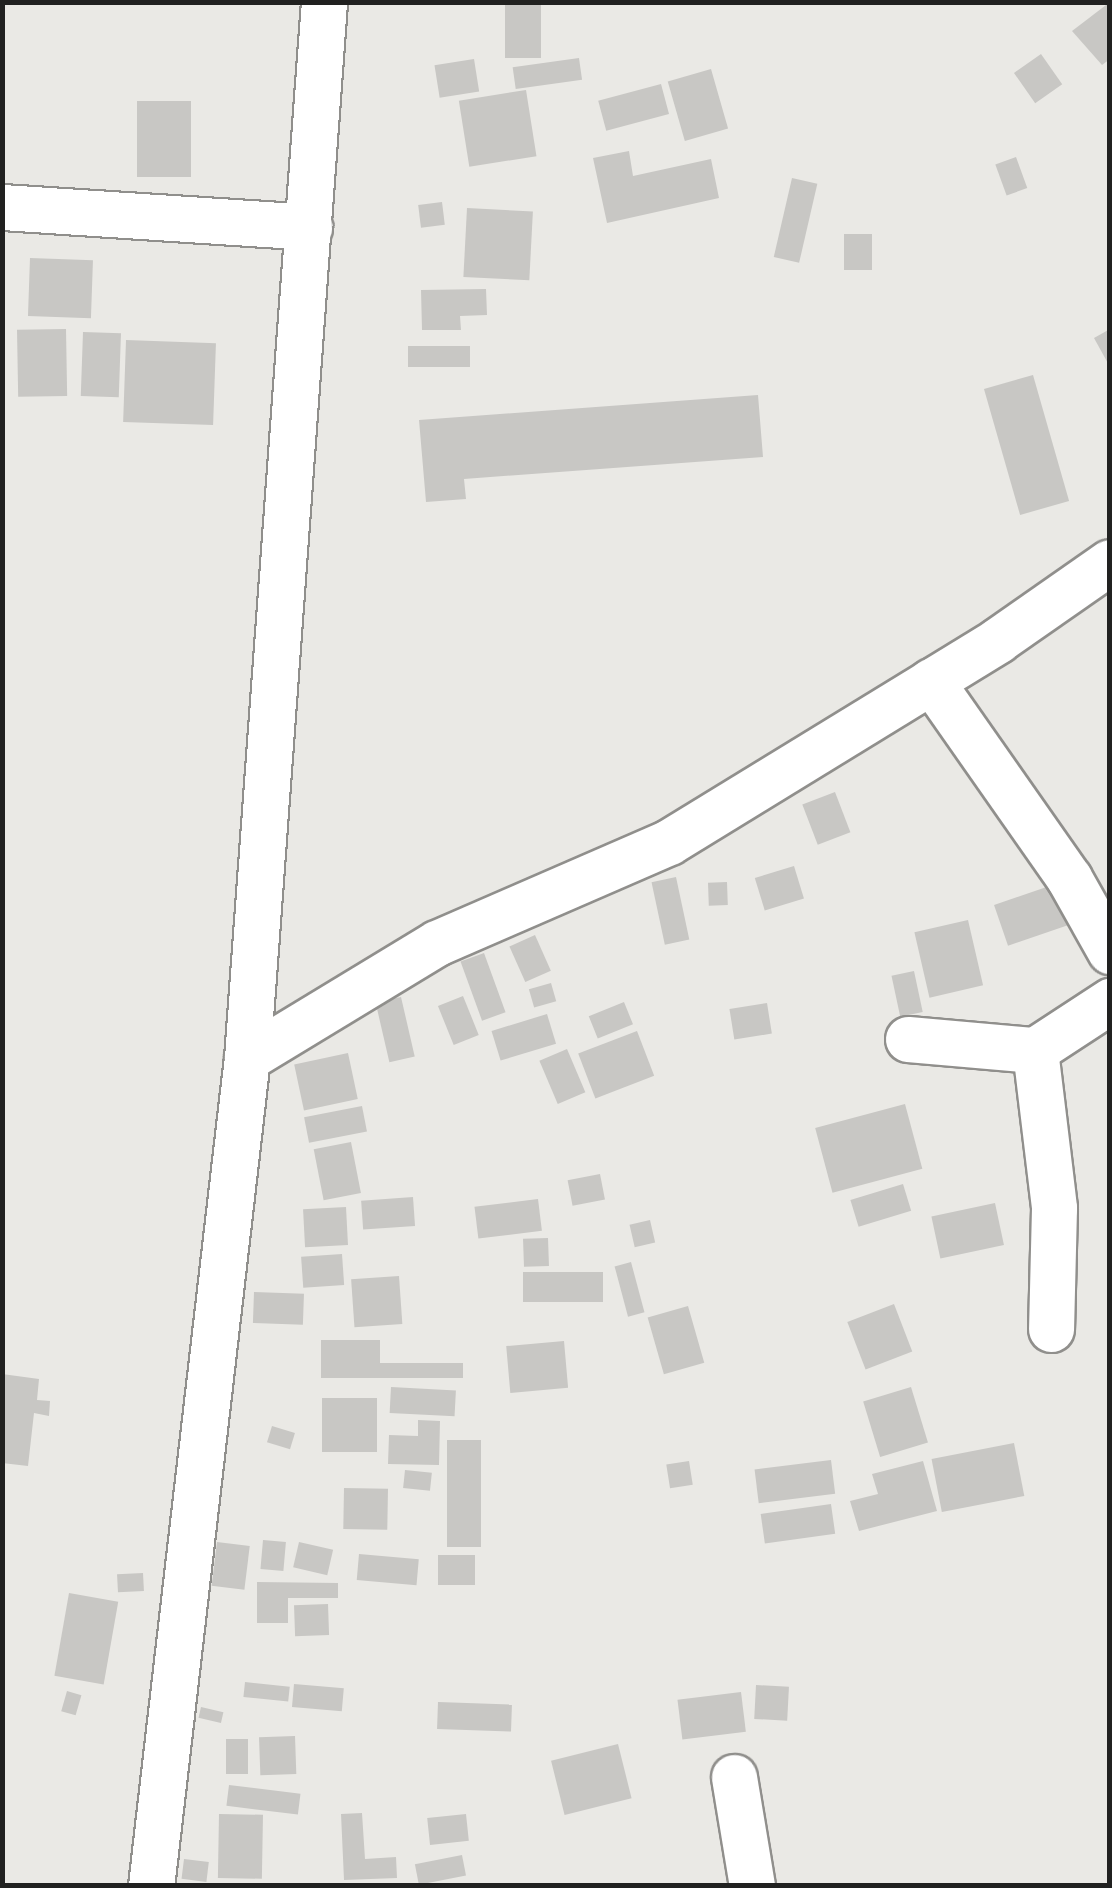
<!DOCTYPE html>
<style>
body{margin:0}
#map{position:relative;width:1112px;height:1888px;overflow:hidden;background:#eae9e5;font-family:"Open Sans",sans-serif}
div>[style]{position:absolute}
.building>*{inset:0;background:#c8c7c4;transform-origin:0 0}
.roads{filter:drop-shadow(2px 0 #908f8c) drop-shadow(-2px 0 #908f8c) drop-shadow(0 2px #908f8c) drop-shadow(0 -2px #908f8c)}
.minor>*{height:45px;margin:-22.5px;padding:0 22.5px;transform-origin:22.5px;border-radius:22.5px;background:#fff}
span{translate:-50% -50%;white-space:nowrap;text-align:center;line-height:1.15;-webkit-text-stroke:10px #eae9e5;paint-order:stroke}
.frame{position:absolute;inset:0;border:5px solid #212120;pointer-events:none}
</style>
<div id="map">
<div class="building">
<i style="left:505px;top:2px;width:36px;height:56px"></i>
<i style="clip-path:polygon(1110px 2px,1110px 59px,1102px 65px,1072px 31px)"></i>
<i style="left:1041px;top:54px;width:37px;height:33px;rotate:55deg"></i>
<i style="left:579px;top:58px;width:22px;height:67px;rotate:82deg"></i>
<i style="left:474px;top:59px;width:33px;height:40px;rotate:81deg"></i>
<i style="left:711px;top:69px;width:62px;height:45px;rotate:74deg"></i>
<i style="left:661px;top:84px;width:31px;height:65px;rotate:75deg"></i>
<i style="left:526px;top:90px;width:67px;height:68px;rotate:81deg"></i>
<i style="left:137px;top:101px;width:54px;height:76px"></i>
<i style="clip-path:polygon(629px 151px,633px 176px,711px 159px,719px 198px,607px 223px,593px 158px)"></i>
<i style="left:1016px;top:157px;width:33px;height:22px;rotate:70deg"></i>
<i style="left:792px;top:178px;width:26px;height:81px;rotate:13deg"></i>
<i style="left:442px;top:202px;width:23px;height:24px;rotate:83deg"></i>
<i style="left:467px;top:208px;width:66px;height:69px;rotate:3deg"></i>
<i style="left:844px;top:234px;width:28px;height:36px"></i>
<i style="left:30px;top:258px;width:63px;height:58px;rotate:2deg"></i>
<i style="clip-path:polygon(486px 289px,487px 315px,460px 316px,461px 330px,422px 330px,421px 290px)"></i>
<i style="left:66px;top:329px;width:67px;height:49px;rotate:89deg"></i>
<i style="clip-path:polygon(1110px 329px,1110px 367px,1094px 338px)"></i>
<i style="left:83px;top:332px;width:38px;height:64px;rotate:2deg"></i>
<i style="left:126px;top:340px;width:90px;height:82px;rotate:2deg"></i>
<i style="left:470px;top:346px;width:21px;height:62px;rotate:90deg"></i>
<i style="left:1033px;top:375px;width:131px;height:51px;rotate:74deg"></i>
<i style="clip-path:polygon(758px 395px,763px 457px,464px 479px,466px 499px,426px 502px,419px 420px)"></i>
<i style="left:835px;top:792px;width:43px;height:35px;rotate:69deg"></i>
<i style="left:794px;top:866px;width:34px;height:41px;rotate:73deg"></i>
<i style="left:676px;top:877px;width:64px;height:25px;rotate:78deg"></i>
<i style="left:1064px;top:881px;width:43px;height:74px;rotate:71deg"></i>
<i style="left:727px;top:882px;width:23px;height:19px;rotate:88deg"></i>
<i style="left:968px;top:920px;width:67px;height:55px;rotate:77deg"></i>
<i style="left:535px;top:935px;width:39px;height:28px;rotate:66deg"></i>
<i style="left:484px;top:953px;width:63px;height:25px;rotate:70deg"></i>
<i style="left:914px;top:971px;width:42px;height:23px;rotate:78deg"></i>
<i style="left:551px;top:983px;width:19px;height:23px;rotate:74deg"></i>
<i style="left:463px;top:996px;width:42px;height:27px;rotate:68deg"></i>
<i style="left:401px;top:997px;width:61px;height:26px;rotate:77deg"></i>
<i style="left:624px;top:1002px;width:24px;height:38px;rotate:68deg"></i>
<i style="left:767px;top:1003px;width:31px;height:38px;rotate:81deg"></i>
<i style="left:547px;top:1014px;width:31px;height:58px;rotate:73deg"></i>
<i style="left:637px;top:1031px;width:48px;height:63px;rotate:69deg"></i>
<i style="left:567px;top:1049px;width:47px;height:30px;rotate:67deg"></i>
<i style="left:348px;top:1053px;width:47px;height:55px;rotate:78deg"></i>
<i style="left:905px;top:1104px;width:67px;height:93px;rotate:75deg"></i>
<i style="left:362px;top:1106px;width:26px;height:59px;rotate:79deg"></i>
<i style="left:351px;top:1142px;width:52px;height:38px;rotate:79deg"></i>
<i style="left:600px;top:1174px;width:26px;height:33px;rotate:79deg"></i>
<i style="left:903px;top:1184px;width:28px;height:55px;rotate:73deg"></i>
<i style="left:413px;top:1197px;width:29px;height:52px;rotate:86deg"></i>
<i style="left:538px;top:1199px;width:32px;height:64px;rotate:83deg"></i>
<i style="left:995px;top:1203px;width:43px;height:65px;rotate:78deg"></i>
<i style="left:346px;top:1207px;width:38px;height:43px;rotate:87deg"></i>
<i style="left:650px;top:1220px;width:23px;height:21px;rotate:77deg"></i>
<i style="left:548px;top:1238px;width:28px;height:25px;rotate:88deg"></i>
<i style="left:342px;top:1254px;width:31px;height:41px;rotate:86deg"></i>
<i style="left:631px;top:1262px;width:52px;height:17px;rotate:75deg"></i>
<i style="left:523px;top:1272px;width:80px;height:30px"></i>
<i style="left:399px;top:1276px;width:48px;height:48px;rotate:86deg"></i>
<i style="left:254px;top:1292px;width:50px;height:31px;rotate:2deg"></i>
<i style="left:894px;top:1304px;width:51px;height:50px;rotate:69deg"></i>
<i style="left:688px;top:1306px;width:59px;height:42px;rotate:74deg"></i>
<i style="clip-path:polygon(321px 1340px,380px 1340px,380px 1363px,463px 1363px,463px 1378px,321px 1378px)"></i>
<i style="left:564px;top:1341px;width:47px;height:58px;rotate:85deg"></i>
<i style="clip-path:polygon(2px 1374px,39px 1379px,37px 1400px,50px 1401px,49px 1416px,34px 1413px,28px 1466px,2px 1463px)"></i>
<i style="left:391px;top:1387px;width:65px;height:26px;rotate:3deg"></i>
<i style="left:911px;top:1387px;width:58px;height:50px;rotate:73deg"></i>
<i style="left:322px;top:1398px;width:55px;height:54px"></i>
<i style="clip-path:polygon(418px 1420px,440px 1421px,439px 1465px,388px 1464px,389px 1435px,418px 1436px)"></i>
<i style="left:272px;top:1426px;width:24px;height:17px;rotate:17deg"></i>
<i style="left:447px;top:1440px;width:34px;height:107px"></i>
<i style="left:1014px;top:1443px;width:54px;height:84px;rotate:79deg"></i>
<i style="left:831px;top:1460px;width:34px;height:77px;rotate:83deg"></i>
<i style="left:689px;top:1461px;width:24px;height:23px;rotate:81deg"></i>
<i style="clip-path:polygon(923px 1461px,937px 1511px,859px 1531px,850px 1501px,878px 1494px,872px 1474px)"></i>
<i style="left:405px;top:1470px;width:27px;height:18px;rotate:6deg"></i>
<i style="left:344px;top:1488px;width:44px;height:41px;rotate:1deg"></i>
<i style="left:831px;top:1504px;width:30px;height:71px;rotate:82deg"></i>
<i style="left:263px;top:1540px;width:23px;height:29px;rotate:5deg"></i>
<i style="left:217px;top:1542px;width:33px;height:44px;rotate:7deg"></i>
<i style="left:299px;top:1542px;width:35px;height:26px;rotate:13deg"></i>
<i style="left:359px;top:1554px;width:60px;height:26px;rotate:5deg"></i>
<i style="left:438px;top:1555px;width:37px;height:30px"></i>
<i style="left:143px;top:1573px;width:18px;height:26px;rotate:87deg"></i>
<i style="clip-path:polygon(257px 1582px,338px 1583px,338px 1598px,288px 1598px,288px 1623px,257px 1623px)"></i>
<i style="left:69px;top:1593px;width:50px;height:84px;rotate:10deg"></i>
<i style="left:328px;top:1604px;width:31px;height:34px;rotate:88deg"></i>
<i style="left:245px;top:1682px;width:45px;height:15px;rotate:6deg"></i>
<i style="left:294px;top:1684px;width:50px;height:23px;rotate:5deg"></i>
<i style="left:756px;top:1685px;width:33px;height:34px;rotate:3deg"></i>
<i style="left:67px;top:1691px;width:15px;height:21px;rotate:16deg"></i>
<i style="left:741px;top:1692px;width:40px;height:64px;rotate:83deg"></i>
<i style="left:438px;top:1702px;width:74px;height:27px;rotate:2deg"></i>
<i style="left:201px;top:1707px;width:23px;height:11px;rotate:13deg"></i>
<i style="left:295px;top:1736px;width:38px;height:36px;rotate:88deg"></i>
<i style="left:226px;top:1739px;width:22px;height:35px"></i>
<i style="left:618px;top:1744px;width:56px;height:69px;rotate:76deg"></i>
<i style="left:229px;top:1785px;width:72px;height:21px;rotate:7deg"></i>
<i style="clip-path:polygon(362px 1813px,365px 1859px,396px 1857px,397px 1878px,344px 1880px,341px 1814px)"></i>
<i style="left:219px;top:1814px;width:44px;height:64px;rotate:1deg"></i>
<i style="left:466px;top:1814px;width:27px;height:39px;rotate:84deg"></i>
<i style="left:462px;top:1855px;width:21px;height:48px;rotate:79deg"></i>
<i style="left:184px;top:1859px;width:25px;height:20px;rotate:7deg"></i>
</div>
<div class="roads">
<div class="minor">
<i style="left:2px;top:207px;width:308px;rotate:3.7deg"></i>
<i style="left:931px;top:681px;width:241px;rotate:55deg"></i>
<i style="left:1069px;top:878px;width:84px;rotate:60.7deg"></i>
<i style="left:908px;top:1039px;width:127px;rotate:5deg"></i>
<i style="left:1035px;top:1050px;width:90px;rotate:-33.2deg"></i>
<i style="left:1035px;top:1050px;width:159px;rotate:83.1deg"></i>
<i style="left:1054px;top:1208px;width:121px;rotate:91.4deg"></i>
<i style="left:247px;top:1058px;width:222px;rotate:-31.2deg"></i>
<i style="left:437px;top:943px;width:253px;rotate:-23.5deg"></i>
<i style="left:669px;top:842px;width:386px;rotate:-31.5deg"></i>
<i style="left:998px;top:640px;width:136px;rotate:-34.9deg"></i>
<i style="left:734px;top:1777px;width:110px;rotate:80.6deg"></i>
<i style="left:151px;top:1886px;width:834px;rotate:-83.39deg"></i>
<i style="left:247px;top:1058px;width:1059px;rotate:-85.83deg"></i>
</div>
</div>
<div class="frame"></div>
</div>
